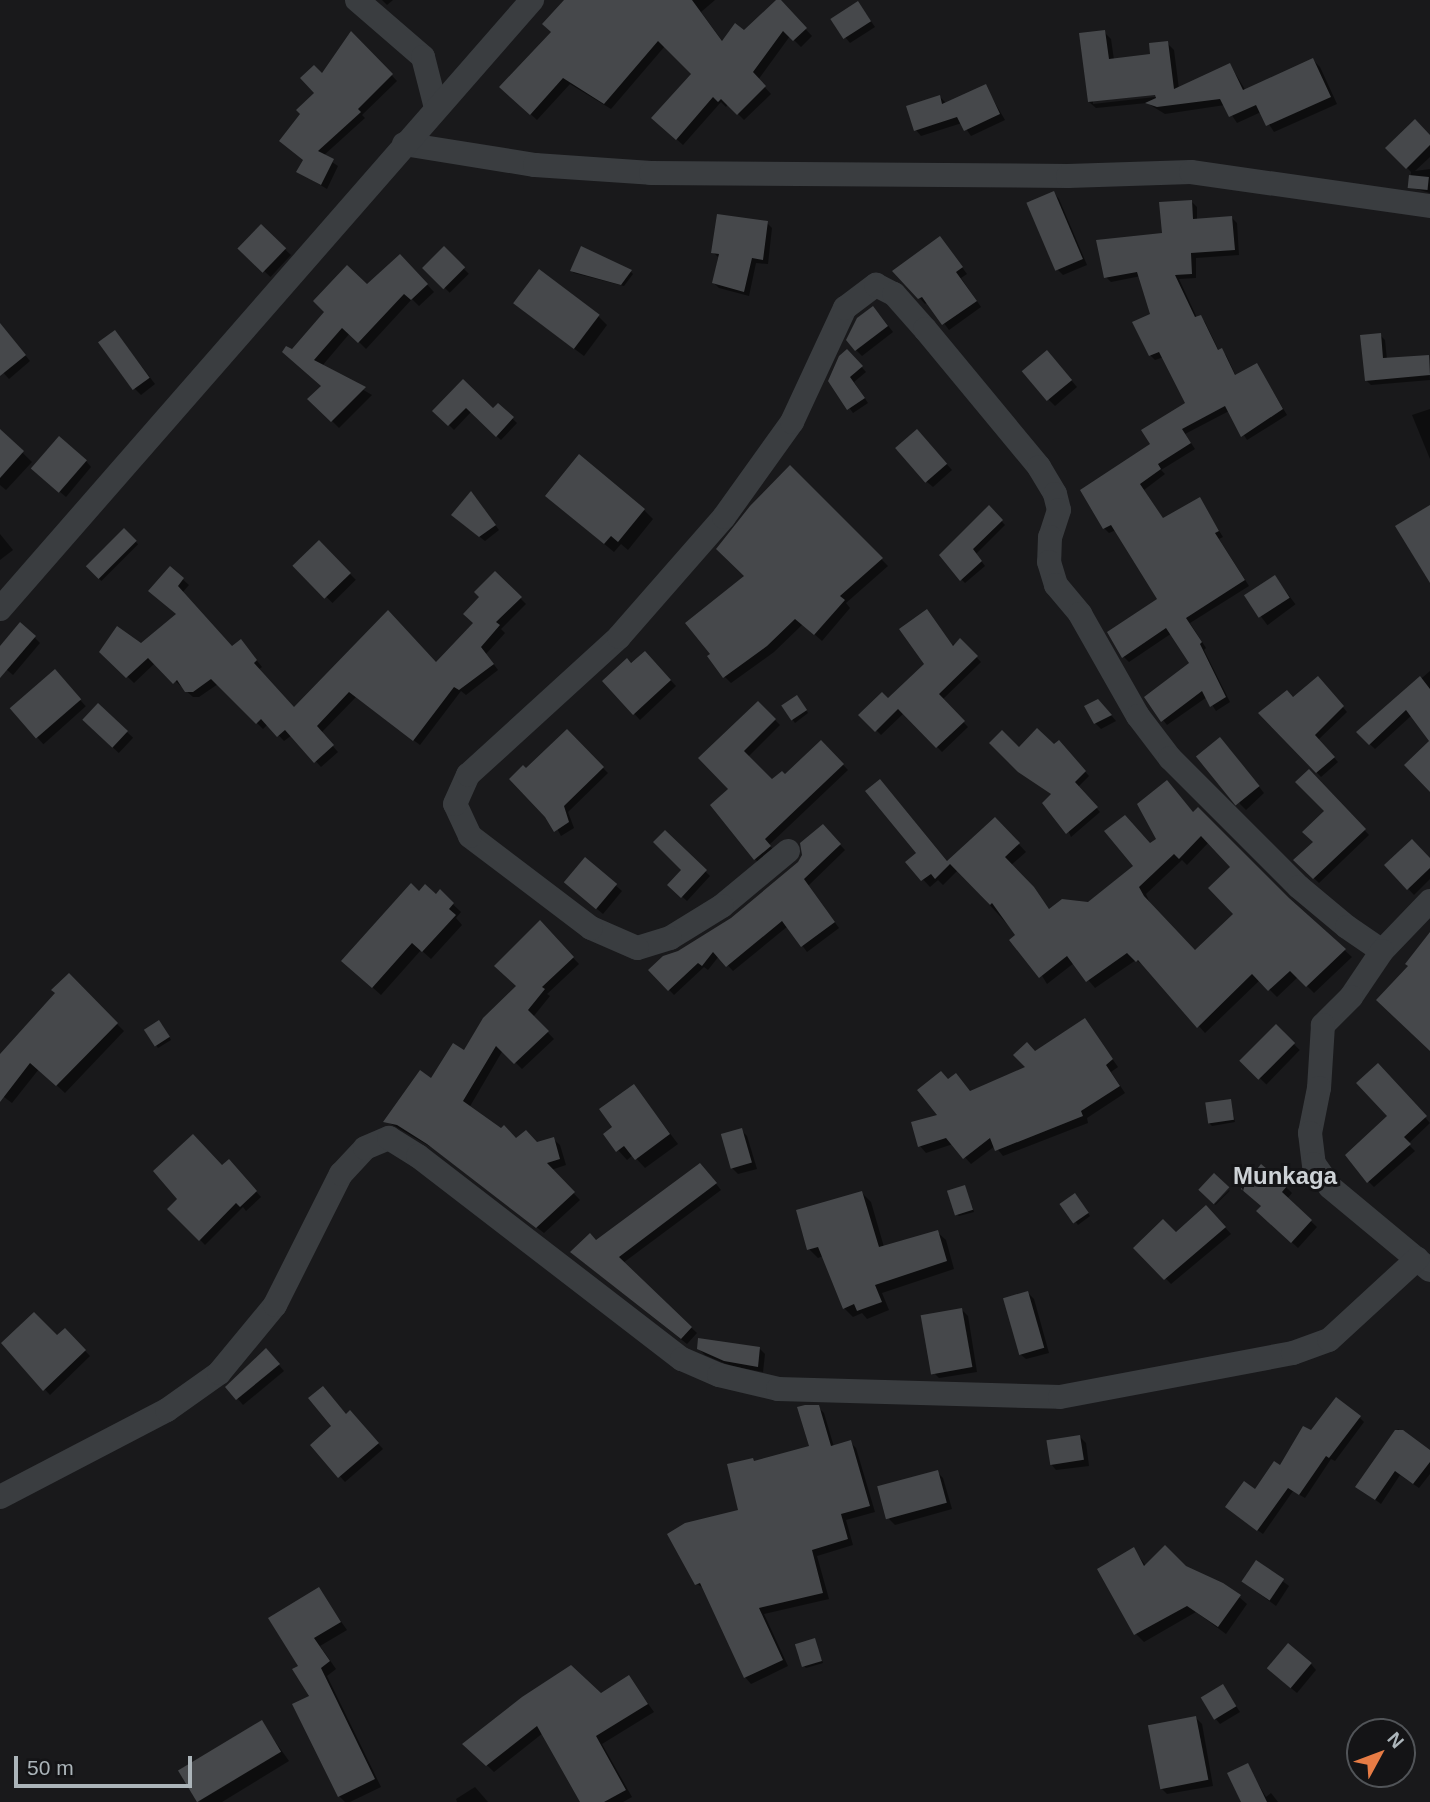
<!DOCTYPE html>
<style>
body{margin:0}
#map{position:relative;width:1430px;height:1802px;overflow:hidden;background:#19191b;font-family:Helvetica,sans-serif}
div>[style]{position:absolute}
.shadow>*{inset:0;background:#0007;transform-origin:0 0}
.building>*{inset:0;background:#46484b;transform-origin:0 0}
.minor>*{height:24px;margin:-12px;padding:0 12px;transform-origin:12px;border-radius:12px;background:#3a3d40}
span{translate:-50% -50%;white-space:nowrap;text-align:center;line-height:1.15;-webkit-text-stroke:6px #141416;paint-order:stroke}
.quarter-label{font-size:24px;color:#cdd2d6;font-weight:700}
.north{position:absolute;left:1346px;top:1718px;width:70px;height:70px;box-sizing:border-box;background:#141416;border:2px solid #515458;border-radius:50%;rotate:49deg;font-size:19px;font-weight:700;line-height:28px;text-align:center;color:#acb5ba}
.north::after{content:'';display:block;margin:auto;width:24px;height:32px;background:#e77c45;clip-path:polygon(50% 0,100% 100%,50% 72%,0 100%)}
.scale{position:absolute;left:14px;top:1756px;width:178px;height:32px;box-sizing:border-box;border:4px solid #acb5ba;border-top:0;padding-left:9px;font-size:21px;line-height:24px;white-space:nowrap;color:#acb5ba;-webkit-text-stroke:5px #141416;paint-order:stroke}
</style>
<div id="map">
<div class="shadow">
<i style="clip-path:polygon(382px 0,393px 0,387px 5px)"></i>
<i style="clip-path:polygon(567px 0,715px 0,701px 12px,723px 42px,744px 32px,778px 0,812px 36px,801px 47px,790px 36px,758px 80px,771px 94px,744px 120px,728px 104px,726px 107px,721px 102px,683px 145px,660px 124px,693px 74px,665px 46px,611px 109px,570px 84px,537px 120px,508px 93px,553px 32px)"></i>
<i style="clip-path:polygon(858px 3px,875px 27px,850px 43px,845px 37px)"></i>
<i style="clip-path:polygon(evenodd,1104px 32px,1111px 39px,1114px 60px,1152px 55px,1167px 43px,1174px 50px,1179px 89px,1230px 65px,1246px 91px,1313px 60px,1320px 67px,1337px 104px,1274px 132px,1261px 112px,1237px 123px,1225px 105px,1165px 114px,1147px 103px,1096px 108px,1089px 102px,1104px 32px,1164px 92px,1164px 96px,1093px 104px,1093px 100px,1164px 92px)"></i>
<i style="clip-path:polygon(352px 33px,397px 81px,362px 115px,365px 118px,323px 156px,338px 166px,327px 189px,299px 172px,305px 160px,322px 75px)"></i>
<i style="clip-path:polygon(985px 86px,1005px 120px,971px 136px,962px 123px,921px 136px,916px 130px,940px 97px,947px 104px)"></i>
<i style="clip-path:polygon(1430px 137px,1430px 157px,1415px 171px,1430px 169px,1430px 193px,1410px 187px,1411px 172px,1388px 148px)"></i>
<i style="clip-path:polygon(1054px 193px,1059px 199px,1087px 265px,1063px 275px,1057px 269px,1028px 203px)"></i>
<i style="clip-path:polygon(1192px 202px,1197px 207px,1197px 220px,1232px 218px,1237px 223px,1239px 255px,1196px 258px,1196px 278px,1179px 279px,1197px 318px,1200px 317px,1205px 322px,1219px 351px,1226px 355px,1236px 376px,1257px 365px,1287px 415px,1247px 440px,1229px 411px,1185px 434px,1195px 449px,1161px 470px,1165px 474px,1144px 490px,1164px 520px,1199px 499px,1223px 537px,1219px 539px,1249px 586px,1190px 623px,1206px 648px,1204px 650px,1230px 702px,1216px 711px,1207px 697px,1167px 725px,1163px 720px,1192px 664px,1172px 633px,1129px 662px,1124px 657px,1110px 633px,1159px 600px,1116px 530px,1109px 533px,1104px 528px,1152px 444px,1187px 404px,1164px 357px,1155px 360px,1150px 355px,1152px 315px,1141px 276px,1111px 282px,1106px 277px,1164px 235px)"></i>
<i style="clip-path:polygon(767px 223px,772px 228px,768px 264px,756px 263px,749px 296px,719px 288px,714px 283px,718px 257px,713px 252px)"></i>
<i style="left:261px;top:227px;width:41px;height:30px;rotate:43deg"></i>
<i style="clip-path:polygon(945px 244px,967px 274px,961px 278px,981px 307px,949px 330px,928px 302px,925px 304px,895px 271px)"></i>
<i style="clip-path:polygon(582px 248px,631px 272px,633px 274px,624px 286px,574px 273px,572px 271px)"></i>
<i style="left:444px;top:249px;width:35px;height:27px;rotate:45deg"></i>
<i style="clip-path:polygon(407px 263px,434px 292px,419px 306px,412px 299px,366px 349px,350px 333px,322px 366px,372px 395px,339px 428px,310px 399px,323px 386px,293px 351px,367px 286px)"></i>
<i style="clip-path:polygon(525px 312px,598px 316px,607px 325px,584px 356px)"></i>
<i style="clip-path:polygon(879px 314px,893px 332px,862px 356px,856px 350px)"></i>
<i style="clip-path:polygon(1380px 335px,1385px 340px,1387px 360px,1428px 356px,1430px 380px,1371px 385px,1366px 380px)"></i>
<i style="clip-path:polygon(120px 338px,155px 384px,141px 395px,135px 389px)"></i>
<i style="clip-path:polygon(0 340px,13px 340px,30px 361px,9px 379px,0 369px)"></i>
<i style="clip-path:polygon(852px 356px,866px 372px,854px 382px,868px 403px,853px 413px,830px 381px)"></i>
<i style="clip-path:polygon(1052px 358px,1077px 387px,1055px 406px,1049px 400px)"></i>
<i style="clip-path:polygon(463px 382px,493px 411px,498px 405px,517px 423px,501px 440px,471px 412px,454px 430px,435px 411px)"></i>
<i style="clip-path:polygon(1430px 409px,1430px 459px,1412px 415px)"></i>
<i style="clip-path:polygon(0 431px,32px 462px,6px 490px,0 485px)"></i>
<i style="clip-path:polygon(922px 437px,952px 470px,933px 487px,927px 482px)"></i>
<i style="clip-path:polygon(86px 461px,91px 467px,66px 497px,39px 474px)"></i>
<i style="clip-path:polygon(790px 467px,888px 566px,846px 603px,850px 608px,822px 641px,803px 624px,774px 652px,731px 683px,724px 676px)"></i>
<i style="clip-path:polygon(475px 498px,499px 530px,485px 541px,458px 520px)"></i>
<i style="clip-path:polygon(557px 505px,644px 510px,653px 519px,628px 550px,621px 544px,614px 552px)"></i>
<i style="clip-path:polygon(989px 508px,1005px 525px,976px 554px,985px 566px,965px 583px,961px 579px)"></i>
<i style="left:124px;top:530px;width:20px;height:52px;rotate:45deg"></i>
<i style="clip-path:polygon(0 534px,13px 550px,0 560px)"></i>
<i style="left:319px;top:543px;width:52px;height:33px;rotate:45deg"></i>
<i style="clip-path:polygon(170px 568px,189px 585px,182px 593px,232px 648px,246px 647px,262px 667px,258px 670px,294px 709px,436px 664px,475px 624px,481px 597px,495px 573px,526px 604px,501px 629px,505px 633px,486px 654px,498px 670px,466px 695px,461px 691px,420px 745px,356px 697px,321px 733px,338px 752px,321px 767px,292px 735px,284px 741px,268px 724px,263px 729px,218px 684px,199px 697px,193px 697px,155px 663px,134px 683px,101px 651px,141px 646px,178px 615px)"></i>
<i style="left:1275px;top:577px;width:34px;height:35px;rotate:53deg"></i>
<i style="clip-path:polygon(34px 637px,40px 643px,13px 675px,0 664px,0 648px)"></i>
<i style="clip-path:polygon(960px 640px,981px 662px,942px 700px,968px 727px,942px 752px,904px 713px,881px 735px,861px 715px,888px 701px,926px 664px)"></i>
<i style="clip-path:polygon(645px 653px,676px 686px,640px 720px,604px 681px)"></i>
<i style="clip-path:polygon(1430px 671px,1430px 740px,1412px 715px,1375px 749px,1358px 733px)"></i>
<i style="left:55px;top:672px;width:46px;height:57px;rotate:48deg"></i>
<i style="clip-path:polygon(1322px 683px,1347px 712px,1318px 740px,1338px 762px,1321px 777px,1260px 713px)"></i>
<i style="clip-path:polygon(799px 699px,808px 713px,795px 723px,783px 706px)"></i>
<i style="clip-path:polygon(758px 703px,780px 725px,748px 757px,772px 782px,785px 776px,821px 742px,848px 770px,769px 845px,775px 852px,760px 864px,755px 859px,730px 789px)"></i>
<i style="left:98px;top:705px;width:48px;height:21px;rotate:43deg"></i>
<i style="clip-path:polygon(1104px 707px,1116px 721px,1101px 729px,1095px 723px)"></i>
<i style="clip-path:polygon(567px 732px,608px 773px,568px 812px,574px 828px,561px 836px,526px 771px)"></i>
<i style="clip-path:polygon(1059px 743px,1089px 776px,1078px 787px,1100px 812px,1071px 837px,1052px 795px,1019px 749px,1054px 746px)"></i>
<i style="clip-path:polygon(1226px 745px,1264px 793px,1246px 810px,1240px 804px)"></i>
<i style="clip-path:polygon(1309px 772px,1369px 835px,1319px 883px,1295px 860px,1315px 843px,1326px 811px)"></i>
<i style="clip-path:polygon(evenodd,887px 788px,948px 862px,995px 819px,1026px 852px,1011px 865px,1050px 910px,1088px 903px,1136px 867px,1150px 845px,1193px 814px,1352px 957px,1314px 993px,1298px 977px,1277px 997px,1260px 980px,1205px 1033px,1146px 967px,1136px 960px,1095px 988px,1074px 963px,1047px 984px,1017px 935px,958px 870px,943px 885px,938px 880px,930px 887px,907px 862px,918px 854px,887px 788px,1209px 842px,1232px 867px,1236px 914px,1195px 952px,1151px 906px,1146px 894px,1182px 860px,1187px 865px,1209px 842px)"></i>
<i style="clip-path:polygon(823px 827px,845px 850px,808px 886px,839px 928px,807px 952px,788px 926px,733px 971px,719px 956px,708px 970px,704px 967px,674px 995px,650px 970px,732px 919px,799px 864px)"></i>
<i style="clip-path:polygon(665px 832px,710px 876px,687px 901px,669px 885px,683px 870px)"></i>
<i style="clip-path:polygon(586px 860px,622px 891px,603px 914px,572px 888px)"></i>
<i style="clip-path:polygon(1430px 860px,1430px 879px,1414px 895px,1386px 865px)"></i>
<i style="clip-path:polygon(440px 892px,461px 912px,456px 918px,462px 925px,431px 959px,421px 950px,381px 995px,352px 969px,419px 893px,436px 897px)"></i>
<i style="clip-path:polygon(540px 923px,579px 964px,547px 994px,550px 996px,533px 1017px,554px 1039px,522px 1069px,503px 1050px,469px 1108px,516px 1140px,537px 1143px,553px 1139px,560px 1145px,566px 1165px,551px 1170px,580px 1200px,544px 1233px,436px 1150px,386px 1121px,465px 1052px,518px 986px)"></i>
<i style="clip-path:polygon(69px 976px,124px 1031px,65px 1093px,39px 1069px,12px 1103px,0 1094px,0 1069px)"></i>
<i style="clip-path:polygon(1085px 1020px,1118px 1067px,1111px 1072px,1125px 1093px,1087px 1118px,1088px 1123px,1003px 1156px,995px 1146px,971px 1164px,953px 1144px,926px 1153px,920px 1146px,940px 1116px,949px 1081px,971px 1092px,1028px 1068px,1035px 1053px)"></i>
<i style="clip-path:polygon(162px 1025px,171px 1040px,158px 1048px,156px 1045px)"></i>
<i style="left:1276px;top:1027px;width:33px;height:48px;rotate:44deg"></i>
<i style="clip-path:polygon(1378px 1065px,1430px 1123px,1408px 1144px,1415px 1151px,1374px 1187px,1368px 1181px,1390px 1116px)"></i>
<i style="clip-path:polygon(634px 1086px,678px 1144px,645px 1168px,633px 1155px,627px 1160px,618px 1150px,614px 1128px)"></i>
<i style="clip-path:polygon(1230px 1101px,1235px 1122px,1212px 1126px,1209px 1123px)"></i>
<i style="clip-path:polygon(741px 1130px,747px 1136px,757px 1169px,738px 1174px,732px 1168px)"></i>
<i style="clip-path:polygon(229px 1162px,261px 1197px,246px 1211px,243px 1207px,205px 1245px,170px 1209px)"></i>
<i style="clip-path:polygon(705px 1170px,721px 1190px,623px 1263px,697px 1333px,687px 1344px,577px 1257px)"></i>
<i style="clip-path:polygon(965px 1187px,974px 1212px,959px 1216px,956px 1214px)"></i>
<i style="clip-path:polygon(1286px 1187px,1292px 1193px,1287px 1199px,1317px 1227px,1298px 1248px,1258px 1211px)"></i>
<i style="left:1229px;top:1190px;width:1px;height:20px;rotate:45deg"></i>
<i style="clip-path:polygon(862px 1193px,871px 1202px,884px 1247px,937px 1232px,946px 1240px,954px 1269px,882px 1293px,889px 1310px,867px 1319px,862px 1313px,853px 1317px,844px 1308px,823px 1256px,818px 1258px,809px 1249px)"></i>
<i style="clip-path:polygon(1077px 1198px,1090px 1216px,1078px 1225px,1062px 1204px)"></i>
<i style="clip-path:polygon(1206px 1207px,1231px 1234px,1171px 1284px,1136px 1248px,1176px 1234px)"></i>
<i style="clip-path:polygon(1028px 1293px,1034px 1299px,1049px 1353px,1026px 1359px,1020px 1354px)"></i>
<i style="clip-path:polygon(962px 1310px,968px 1316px,977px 1372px,939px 1378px,933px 1372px)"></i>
<i style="clip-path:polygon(65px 1330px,90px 1356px,50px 1395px,3px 1343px,57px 1338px)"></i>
<i style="clip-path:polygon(759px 1348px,765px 1354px,763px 1372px,731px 1366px,705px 1355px,699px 1349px)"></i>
<i style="clip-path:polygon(271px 1356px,284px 1371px,243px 1405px,228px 1387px)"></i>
<i style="clip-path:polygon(818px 1407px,824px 1413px,834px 1447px,850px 1442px,856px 1448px,875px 1512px,846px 1520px,853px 1545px,817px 1556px,829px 1599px,764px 1614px,788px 1666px,751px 1684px,745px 1677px,705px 1589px,697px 1584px,740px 1511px,753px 1460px,756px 1463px,811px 1447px)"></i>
<i style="clip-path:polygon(346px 1416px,355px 1417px,383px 1449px,345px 1482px,312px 1445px)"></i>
<i style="clip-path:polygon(1360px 1418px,1364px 1422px,1335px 1461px,1331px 1459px,1305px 1498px,1293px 1491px,1263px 1534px,1232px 1512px,1281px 1468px,1311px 1433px)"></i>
<i style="clip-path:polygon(1398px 1429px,1430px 1452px,1430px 1474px,1419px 1488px,1400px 1475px,1381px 1504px,1358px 1487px)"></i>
<i style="clip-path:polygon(1080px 1437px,1086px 1443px,1089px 1466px,1056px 1470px,1051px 1464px)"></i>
<i style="clip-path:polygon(937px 1472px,943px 1478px,952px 1509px,895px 1525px,889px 1519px)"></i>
<i style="clip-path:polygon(1134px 1550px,1146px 1566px,1185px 1567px,1239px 1597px,1247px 1604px,1226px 1634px,1196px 1612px,1144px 1642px,1136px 1634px,1099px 1570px)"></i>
<i style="clip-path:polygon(1257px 1562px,1289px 1586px,1276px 1606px,1250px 1587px)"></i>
<i style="clip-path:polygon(318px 1589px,347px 1630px,320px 1646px,336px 1669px,327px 1676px,381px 1787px,350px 1802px,345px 1802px,339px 1796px,300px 1666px)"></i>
<i style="clip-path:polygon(814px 1640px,823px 1663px,806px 1668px,804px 1666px)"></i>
<i style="clip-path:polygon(1311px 1664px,1316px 1670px,1297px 1693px,1275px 1675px)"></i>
<i style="clip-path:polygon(629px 1677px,654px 1712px,602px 1744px,632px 1797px,623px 1802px,582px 1802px,543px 1733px,494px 1772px,465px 1744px,600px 1695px)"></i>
<i style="clip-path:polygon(1223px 1686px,1240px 1712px,1220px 1724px,1215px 1718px)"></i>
<i style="clip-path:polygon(1196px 1718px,1202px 1724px,1213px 1786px,1167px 1794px,1161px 1788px)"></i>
<i style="clip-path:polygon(261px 1722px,289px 1761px,222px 1802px,200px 1802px,181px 1771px)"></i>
<i style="clip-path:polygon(1247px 1765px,1266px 1797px,1271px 1793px,1278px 1802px,1243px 1802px)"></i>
<i style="clip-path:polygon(475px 1787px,488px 1802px,457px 1802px,456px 1799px)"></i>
</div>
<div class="building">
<i style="clip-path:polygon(564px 0,692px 0,722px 41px,735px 23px,744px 30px,776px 0,781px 0,807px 28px,793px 41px,783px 31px,753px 72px,766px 86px,737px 115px,721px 99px,718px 102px,713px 97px,676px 140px,651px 118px,691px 74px,658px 41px,604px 104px,563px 78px,530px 115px,499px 87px,551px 32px,542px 24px)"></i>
<i style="left:858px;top:1px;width:24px;height:33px;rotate:57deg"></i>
<i style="clip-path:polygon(1105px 30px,1109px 59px,1150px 54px,1149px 43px,1168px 41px,1174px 89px,1230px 63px,1243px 90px,1313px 58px,1331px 97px,1266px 126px,1256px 105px,1229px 117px,1220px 99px,1157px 107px,1145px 103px,1156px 98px,1155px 95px,1088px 102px,1079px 33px)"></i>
<i style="clip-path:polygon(351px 31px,393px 74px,358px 109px,361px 112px,318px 151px,334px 159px,321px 185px,296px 172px,303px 160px,279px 141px,300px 114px,296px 110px,314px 93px,300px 78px,314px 65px,322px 73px)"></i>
<i style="clip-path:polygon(986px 84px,1000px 114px,964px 131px,957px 117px,914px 131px,906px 106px,940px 95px,942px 104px)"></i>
<i style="clip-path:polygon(1415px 119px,1430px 135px,1430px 145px,1406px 169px,1385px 148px)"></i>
<i style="left:1409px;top:175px;width:20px;height:13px;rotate:6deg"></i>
<i style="left:1054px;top:191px;width:74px;height:30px;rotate:67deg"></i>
<i style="clip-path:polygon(1192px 200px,1193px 219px,1232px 216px,1235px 250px,1191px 253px,1192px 274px,1175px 275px,1195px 317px,1201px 315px,1218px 350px,1222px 348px,1235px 375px,1257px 363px,1283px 409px,1241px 437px,1225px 406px,1182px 429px,1191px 443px,1158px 464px,1161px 469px,1140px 484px,1163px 518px,1200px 497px,1219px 531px,1215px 533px,1245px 580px,1186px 618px,1202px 642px,1200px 644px,1226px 697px,1210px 707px,1202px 691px,1161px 722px,1144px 697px,1189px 663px,1166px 628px,1122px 658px,1107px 632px,1157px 599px,1111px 525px,1103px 529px,1080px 490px,1150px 444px,1141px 430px,1185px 403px,1159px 352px,1149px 356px,1132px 322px,1150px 314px,1137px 272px,1104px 278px,1096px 240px,1162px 233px,1159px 202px)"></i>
<i style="clip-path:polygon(717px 214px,768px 221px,763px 260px,752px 258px,744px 292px,712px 283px,719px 254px,711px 253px)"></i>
<i style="left:261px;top:224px;width:35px;height:34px;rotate:44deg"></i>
<i style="clip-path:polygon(940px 236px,963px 267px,956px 272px,977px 301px,942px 325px,922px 297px,918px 299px,892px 271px)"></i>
<i style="left:444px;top:246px;width:30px;height:31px;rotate:45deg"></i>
<i style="clip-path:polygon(581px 246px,632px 270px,621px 285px,570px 271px)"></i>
<i style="clip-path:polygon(400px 254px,428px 284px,411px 300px,404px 294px,358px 343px,342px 328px,314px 360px,366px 387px,331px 422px,307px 399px,321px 386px,282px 352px,286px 346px,292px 349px,324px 312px,313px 301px,347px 265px,367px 284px)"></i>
<i style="left:539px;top:269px;width:76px;height:43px;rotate:37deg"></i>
<i style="clip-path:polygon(873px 306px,888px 326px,855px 351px,846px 340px,857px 318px)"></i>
<i style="clip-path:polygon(0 323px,26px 355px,0 376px)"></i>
<i style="left:115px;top:330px;width:59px;height:21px;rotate:54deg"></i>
<i style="clip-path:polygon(1381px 333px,1383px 358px,1429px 355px,1430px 375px,1365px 381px,1360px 335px)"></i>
<i style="clip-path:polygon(847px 349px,863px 366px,850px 377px,865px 398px,847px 410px,828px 381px,839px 356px)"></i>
<i style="left:1047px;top:350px;width:39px;height:33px;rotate:50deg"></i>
<i style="clip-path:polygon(463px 379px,493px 408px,498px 403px,514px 417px,496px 437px,466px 408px,448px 426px,432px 411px)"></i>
<i style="clip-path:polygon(0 429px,24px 451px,0 478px)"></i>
<i style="left:917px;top:429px;width:46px;height:29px;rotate:49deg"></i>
<i style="left:59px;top:436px;width:37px;height:43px;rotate:41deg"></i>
<i style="clip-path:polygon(579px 454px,645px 509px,618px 542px,611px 536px,604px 544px,545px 496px)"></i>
<i style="clip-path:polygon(790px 465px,883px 558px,840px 596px,845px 600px,814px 635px,795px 619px,767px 646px,723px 678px,707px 656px,710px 654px,685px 623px,744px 576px,716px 549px,750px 506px)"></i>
<i style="clip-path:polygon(471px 491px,496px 525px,479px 537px,451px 515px)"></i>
<i style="clip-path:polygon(989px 505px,1003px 520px,973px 549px,982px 561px,960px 581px,939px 555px)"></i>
<i style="clip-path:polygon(1430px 505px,1430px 583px,1395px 526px)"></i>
<i style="left:124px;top:528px;width:18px;height:54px;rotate:45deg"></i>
<i style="left:319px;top:540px;width:46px;height:37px;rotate:46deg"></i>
<i style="clip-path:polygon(170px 566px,184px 578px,178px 586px,232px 646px,241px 639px,257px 660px,254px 663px,294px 707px,388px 610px,436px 662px,473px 623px,463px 614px,479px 597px,474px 592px,495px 571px,522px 597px,496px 622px,500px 625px,481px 647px,494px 664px,459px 690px,454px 687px,413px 741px,349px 692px,317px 726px,334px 745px,314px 763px,285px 730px,277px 737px,261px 719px,256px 724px,211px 679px,193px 692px,185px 692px,177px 680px,173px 684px,148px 658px,126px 678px,99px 652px,117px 626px,141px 643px,176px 614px,148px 591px)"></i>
<i style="left:1275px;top:575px;width:27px;height:37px;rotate:57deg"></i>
<i style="clip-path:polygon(927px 609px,953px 646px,960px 638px,978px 656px,939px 694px,965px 721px,936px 748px,898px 709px,875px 732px,858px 715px,882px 692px,888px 698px,924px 664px,899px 629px)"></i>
<i style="clip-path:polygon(20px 622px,36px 636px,0 678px,0 646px)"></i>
<i style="clip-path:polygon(645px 651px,671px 680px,633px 715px,602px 681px,627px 658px,631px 663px)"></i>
<i style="left:55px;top:669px;width:40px;height:60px;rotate:49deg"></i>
<i style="clip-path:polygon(1318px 676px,1344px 706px,1315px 735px,1335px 757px,1316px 773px,1258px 713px,1287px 690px,1293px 697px)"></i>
<i style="clip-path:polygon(1420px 676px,1430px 689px,1430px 792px,1404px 765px,1429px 741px,1406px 710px,1369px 745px,1356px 732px)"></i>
<i style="left:797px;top:695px;width:18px;height:19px;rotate:56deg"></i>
<i style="clip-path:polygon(1098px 699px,1112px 715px,1094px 724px,1084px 706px)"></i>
<i style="clip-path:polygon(758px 701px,776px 719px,744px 751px,772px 779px,782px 771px,785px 774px,821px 740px,844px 764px,765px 839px,771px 846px,754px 860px,710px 805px,728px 789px,698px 758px)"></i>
<i style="left:98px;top:703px;width:41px;height:23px;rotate:43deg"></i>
<i style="clip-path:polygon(1037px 728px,1054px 744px,1059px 740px,1086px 771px,1075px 782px,1098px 807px,1066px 834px,1042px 803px,1051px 794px,1018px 772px,989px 743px,1002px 730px,1019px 747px)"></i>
<i style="clip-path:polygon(567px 729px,604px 767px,564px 806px,569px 822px,554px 832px,545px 817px,509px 779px,523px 765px,526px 768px)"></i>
<i style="left:1220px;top:737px;width:63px;height:31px;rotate:51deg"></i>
<i style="clip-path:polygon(1309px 769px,1366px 829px,1313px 879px,1293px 860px,1313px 842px,1302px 832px,1324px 811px,1295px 782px)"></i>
<i style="clip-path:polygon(evenodd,880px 779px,947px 861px,995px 817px,1020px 843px,1005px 857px,1034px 887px,1049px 909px,1062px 899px,1088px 902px,1133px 866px,1104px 831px,1125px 815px,1150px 843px,1156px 839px,1137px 804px,1167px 780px,1193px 812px,1198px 807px,1289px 898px,1346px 949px,1306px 987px,1290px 971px,1268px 991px,1252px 974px,1197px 1028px,1138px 960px,1136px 962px,1127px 953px,1086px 982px,1067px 956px,1039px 978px,1009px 940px,1015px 935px,992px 903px,990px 905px,950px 864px,935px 879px,931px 874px,921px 881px,905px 862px,916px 853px,865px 791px,880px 779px,1201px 836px,1230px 867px,1208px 888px,1233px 914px,1195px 950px,1144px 896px,1139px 887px,1174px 854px,1179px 859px,1201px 836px)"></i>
<i style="clip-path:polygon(823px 824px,841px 844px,804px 879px,835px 922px,801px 947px,782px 921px,726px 967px,713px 952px,702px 966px,698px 963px,668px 991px,648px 970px,663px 956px,678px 951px,731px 918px,798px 862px,802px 855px,800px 843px)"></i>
<i style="clip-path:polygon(665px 830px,707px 870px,681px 898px,667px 885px,681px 870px,653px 842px)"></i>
<i style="clip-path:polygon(1412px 839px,1430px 858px,1430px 868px,1407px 890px,1384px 865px)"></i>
<i style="left:585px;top:857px;width:42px;height:33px;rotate:40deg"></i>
<i style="clip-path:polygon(411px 883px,419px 891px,425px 884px,436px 894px,440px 889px,454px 903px,449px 909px,456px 915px,422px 952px,412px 943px,372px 988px,341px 961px)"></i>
<i style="clip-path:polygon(540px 920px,574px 957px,542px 987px,545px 989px,528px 1010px,549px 1031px,514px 1064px,496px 1046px,463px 1101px,501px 1128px,504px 1125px,516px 1138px,526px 1130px,537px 1142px,554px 1137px,560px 1159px,547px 1163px,575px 1192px,536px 1228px,427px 1144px,397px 1125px,383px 1122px,420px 1070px,431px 1078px,453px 1043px,464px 1050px,483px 1018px,516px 986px,494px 966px)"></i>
<i style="clip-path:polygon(1430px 932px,1430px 1051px,1376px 1000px,1408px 966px,1405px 964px)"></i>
<i style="clip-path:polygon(69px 973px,118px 1023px,56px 1086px,30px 1063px,0 1102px,0 1054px,55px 993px,51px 990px)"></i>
<i style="clip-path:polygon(1085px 1018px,1113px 1059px,1106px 1065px,1120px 1086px,1081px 1111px,1083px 1116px,995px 1151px,990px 1138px,963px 1159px,946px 1138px,918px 1147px,911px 1122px,937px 1115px,917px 1090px,941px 1071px,948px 1079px,956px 1073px,970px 1091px,1025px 1067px,1013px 1055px,1027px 1042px,1035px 1051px)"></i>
<i style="left:159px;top:1020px;width:20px;height:18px;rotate:57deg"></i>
<i style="left:1276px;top:1024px;width:27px;height:52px;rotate:45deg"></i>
<i style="clip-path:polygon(1378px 1063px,1427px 1116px,1404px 1137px,1411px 1144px,1367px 1183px,1345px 1155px,1387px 1116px,1356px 1083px)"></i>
<i style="clip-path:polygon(634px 1084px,670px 1134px,635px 1160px,624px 1146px,616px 1152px,603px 1134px,612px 1127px,599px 1109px)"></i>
<i style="left:1231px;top:1099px;width:21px;height:26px;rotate:82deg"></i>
<i style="left:742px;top:1128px;width:36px;height:22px;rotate:74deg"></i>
<i style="clip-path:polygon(193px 1134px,222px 1165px,229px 1159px,257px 1191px,240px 1207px,236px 1203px,199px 1241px,167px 1209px,177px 1199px,153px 1171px)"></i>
<i style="clip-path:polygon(700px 1163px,717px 1183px,619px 1257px,692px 1327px,681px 1339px,570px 1252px,590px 1233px,596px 1240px)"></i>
<i style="clip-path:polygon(1261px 1164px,1287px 1186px,1282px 1192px,1312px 1220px,1291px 1243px,1256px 1211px,1261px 1206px,1241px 1189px)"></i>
<i style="left:1214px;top:1173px;width:21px;height:23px;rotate:43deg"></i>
<i style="left:965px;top:1185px;width:26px;height:19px;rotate:72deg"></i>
<i style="clip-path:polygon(862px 1191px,879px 1247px,938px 1230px,947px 1261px,875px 1285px,882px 1302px,857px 1311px,854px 1304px,843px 1309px,818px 1247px,807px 1250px,796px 1210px)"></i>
<i style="left:1075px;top:1193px;width:24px;height:19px;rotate:55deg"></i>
<i style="clip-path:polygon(1206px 1205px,1226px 1227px,1164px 1280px,1133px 1248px,1163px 1219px,1176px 1232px)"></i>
<i style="left:1028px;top:1291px;width:59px;height:26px;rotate:74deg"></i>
<i style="left:962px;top:1308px;width:60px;height:42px;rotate:80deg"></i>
<i style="clip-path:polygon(34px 1312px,57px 1335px,65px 1328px,86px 1350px,43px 1391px,1px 1343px)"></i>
<i style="clip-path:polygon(698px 1338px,760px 1347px,758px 1367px,724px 1361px,697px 1349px)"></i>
<i style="clip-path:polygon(266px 1348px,280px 1364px,236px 1400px,225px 1387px)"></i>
<i style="clip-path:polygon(323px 1386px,346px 1414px,350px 1410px,379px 1443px,338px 1478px,310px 1445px,331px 1426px,308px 1398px)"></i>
<i style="clip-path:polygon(1336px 1397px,1361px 1416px,1329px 1458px,1326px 1456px,1299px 1495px,1288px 1488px,1257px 1531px,1225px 1507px,1244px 1481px,1255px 1489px,1274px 1461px,1280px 1465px,1303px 1426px,1311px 1430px)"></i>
<i style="clip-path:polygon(805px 1405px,819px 1405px,831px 1446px,851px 1440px,870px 1506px,841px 1514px,848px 1539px,812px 1550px,823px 1593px,759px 1608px,783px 1660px,744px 1678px,700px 1583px,695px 1585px,667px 1534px,685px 1523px,738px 1510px,727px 1464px,753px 1458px,754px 1461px,809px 1446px,797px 1407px)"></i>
<i style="clip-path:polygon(1395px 1430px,1403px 1430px,1430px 1450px,1430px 1462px,1413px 1484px,1395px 1471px,1375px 1500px,1355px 1487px)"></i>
<i style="left:1080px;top:1435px;width:25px;height:34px;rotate:81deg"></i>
<i style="left:938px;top:1470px;width:34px;height:63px;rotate:75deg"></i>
<i style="clip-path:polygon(1165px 1545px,1186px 1566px,1223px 1583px,1241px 1595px,1218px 1627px,1187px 1606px,1134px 1635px,1097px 1569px,1134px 1547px,1144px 1566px)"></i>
<i style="left:1256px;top:1560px;width:34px;height:26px;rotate:34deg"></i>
<i style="clip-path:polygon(319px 1587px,341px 1622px,314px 1638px,330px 1661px,321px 1668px,375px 1779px,338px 1797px,292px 1704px,309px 1696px,292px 1669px,298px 1666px,268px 1618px)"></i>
<i style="left:815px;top:1638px;width:24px;height:21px;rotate:73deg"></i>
<i style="left:1288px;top:1643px;width:31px;height:33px;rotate:40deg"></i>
<i style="clip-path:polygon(571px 1665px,601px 1693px,629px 1675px,648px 1704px,596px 1736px,626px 1790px,604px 1802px,580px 1802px,537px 1726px,486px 1766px,462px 1744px,522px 1697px)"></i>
<i style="left:1223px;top:1684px;width:26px;height:26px;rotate:59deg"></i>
<i style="left:1196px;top:1716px;width:65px;height:49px;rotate:79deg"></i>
<i style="left:262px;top:1720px;width:37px;height:98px;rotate:59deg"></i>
<i style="clip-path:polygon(1248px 1763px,1267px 1802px,1241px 1802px,1227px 1773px)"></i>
</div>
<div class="minor">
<i style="left:357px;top:0;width:87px;rotate:40.8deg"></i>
<i style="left:423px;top:57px;width:53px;rotate:75.7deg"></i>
<i style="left:404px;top:144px;width:133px;rotate:9.1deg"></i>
<i style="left:535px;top:165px;width:116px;rotate:3.9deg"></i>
<i style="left:651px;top:173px;width:417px;rotate:0.4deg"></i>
<i style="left:1068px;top:176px;width:123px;rotate:-1.9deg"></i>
<i style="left:1191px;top:172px;width:241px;rotate:8.1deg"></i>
<i style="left:0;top:609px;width:809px;rotate:-48.86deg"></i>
<i style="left:788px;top:851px;width:86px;rotate:140.2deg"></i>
<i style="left:722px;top:906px;width:61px;rotate:148.4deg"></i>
<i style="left:670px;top:938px;width:34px;rotate:163deg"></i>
<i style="left:637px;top:948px;width:50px;rotate:-156.5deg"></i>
<i style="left:591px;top:928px;width:152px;rotate:-142.8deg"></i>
<i style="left:470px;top:836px;width:35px;rotate:-115deg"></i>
<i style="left:455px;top:804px;width:32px;rotate:-66deg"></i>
<i style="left:468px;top:775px;width:205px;rotate:-42.4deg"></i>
<i style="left:619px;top:637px;width:159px;rotate:-48.8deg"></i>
<i style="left:724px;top:517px;width:117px;rotate:-54.4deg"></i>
<i style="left:792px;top:422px;width:126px;rotate:-65.1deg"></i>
<i style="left:845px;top:308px;width:39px;rotate:-37deg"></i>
<i style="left:876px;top:285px;width:20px;rotate:27deg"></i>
<i style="left:894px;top:294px;width:47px;rotate:48.5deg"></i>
<i style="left:925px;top:329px;width:179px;rotate:50.4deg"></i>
<i style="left:1039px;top:467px;width:31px;rotate:59deg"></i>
<i style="left:1055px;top:494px;width:16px;rotate:76deg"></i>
<i style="left:1059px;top:510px;width:28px;rotate:108deg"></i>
<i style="left:1050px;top:537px;width:25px;rotate:92deg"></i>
<i style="left:1049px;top:562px;width:24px;rotate:73deg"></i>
<i style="left:1056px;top:585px;width:38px;rotate:50deg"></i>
<i style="left:1080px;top:614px;width:117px;rotate:60.4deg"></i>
<i style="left:1138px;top:716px;width:53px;rotate:52.7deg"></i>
<i style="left:1170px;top:758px;width:182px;rotate:45deg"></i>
<i style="left:1299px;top:887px;width:62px;rotate:39.8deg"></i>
<i style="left:1347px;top:927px;width:42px;rotate:34.4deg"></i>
<i style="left:1430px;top:901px;width:69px;rotate:133.8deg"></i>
<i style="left:1382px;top:951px;width:55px;rotate:124deg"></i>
<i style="left:1351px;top:997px;width:40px;rotate:135deg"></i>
<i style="left:1323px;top:1025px;width:63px;rotate:93.6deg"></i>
<i style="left:1319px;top:1088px;width:46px;rotate:101.3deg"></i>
<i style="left:1310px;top:1133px;width:31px;rotate:83deg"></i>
<i style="left:1314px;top:1164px;width:28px;rotate:55deg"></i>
<i style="left:1330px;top:1187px;width:130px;rotate:39.7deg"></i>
<i style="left:0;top:1497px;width:188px;rotate:-27.5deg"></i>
<i style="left:167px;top:1410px;width:64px;rotate:-35.4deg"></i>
<i style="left:219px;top:1373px;width:88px;rotate:-50.5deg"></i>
<i style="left:275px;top:1305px;width:147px;rotate:-63.3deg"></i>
<i style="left:341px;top:1174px;width:35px;rotate:-47deg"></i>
<i style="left:365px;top:1148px;width:26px;rotate:-23deg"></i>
<i style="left:389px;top:1138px;width:34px;rotate:32deg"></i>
<i style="left:418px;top:1156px;width:333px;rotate:37.6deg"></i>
<i style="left:682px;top:1359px;width:40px;rotate:23.4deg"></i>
<i style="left:719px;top:1375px;width:61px;rotate:13.3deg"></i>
<i style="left:778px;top:1389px;width:282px;rotate:1.6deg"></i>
<i style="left:1060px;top:1397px;width:237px;rotate:-10.7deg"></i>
<i style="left:1293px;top:1353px;width:38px;rotate:-20deg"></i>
<i style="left:1329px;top:1340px;width:120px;rotate:-42.6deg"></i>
</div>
<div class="quarter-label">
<span style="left:1285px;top:1176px">Munkaga</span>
</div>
<div class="north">N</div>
<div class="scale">50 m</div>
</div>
